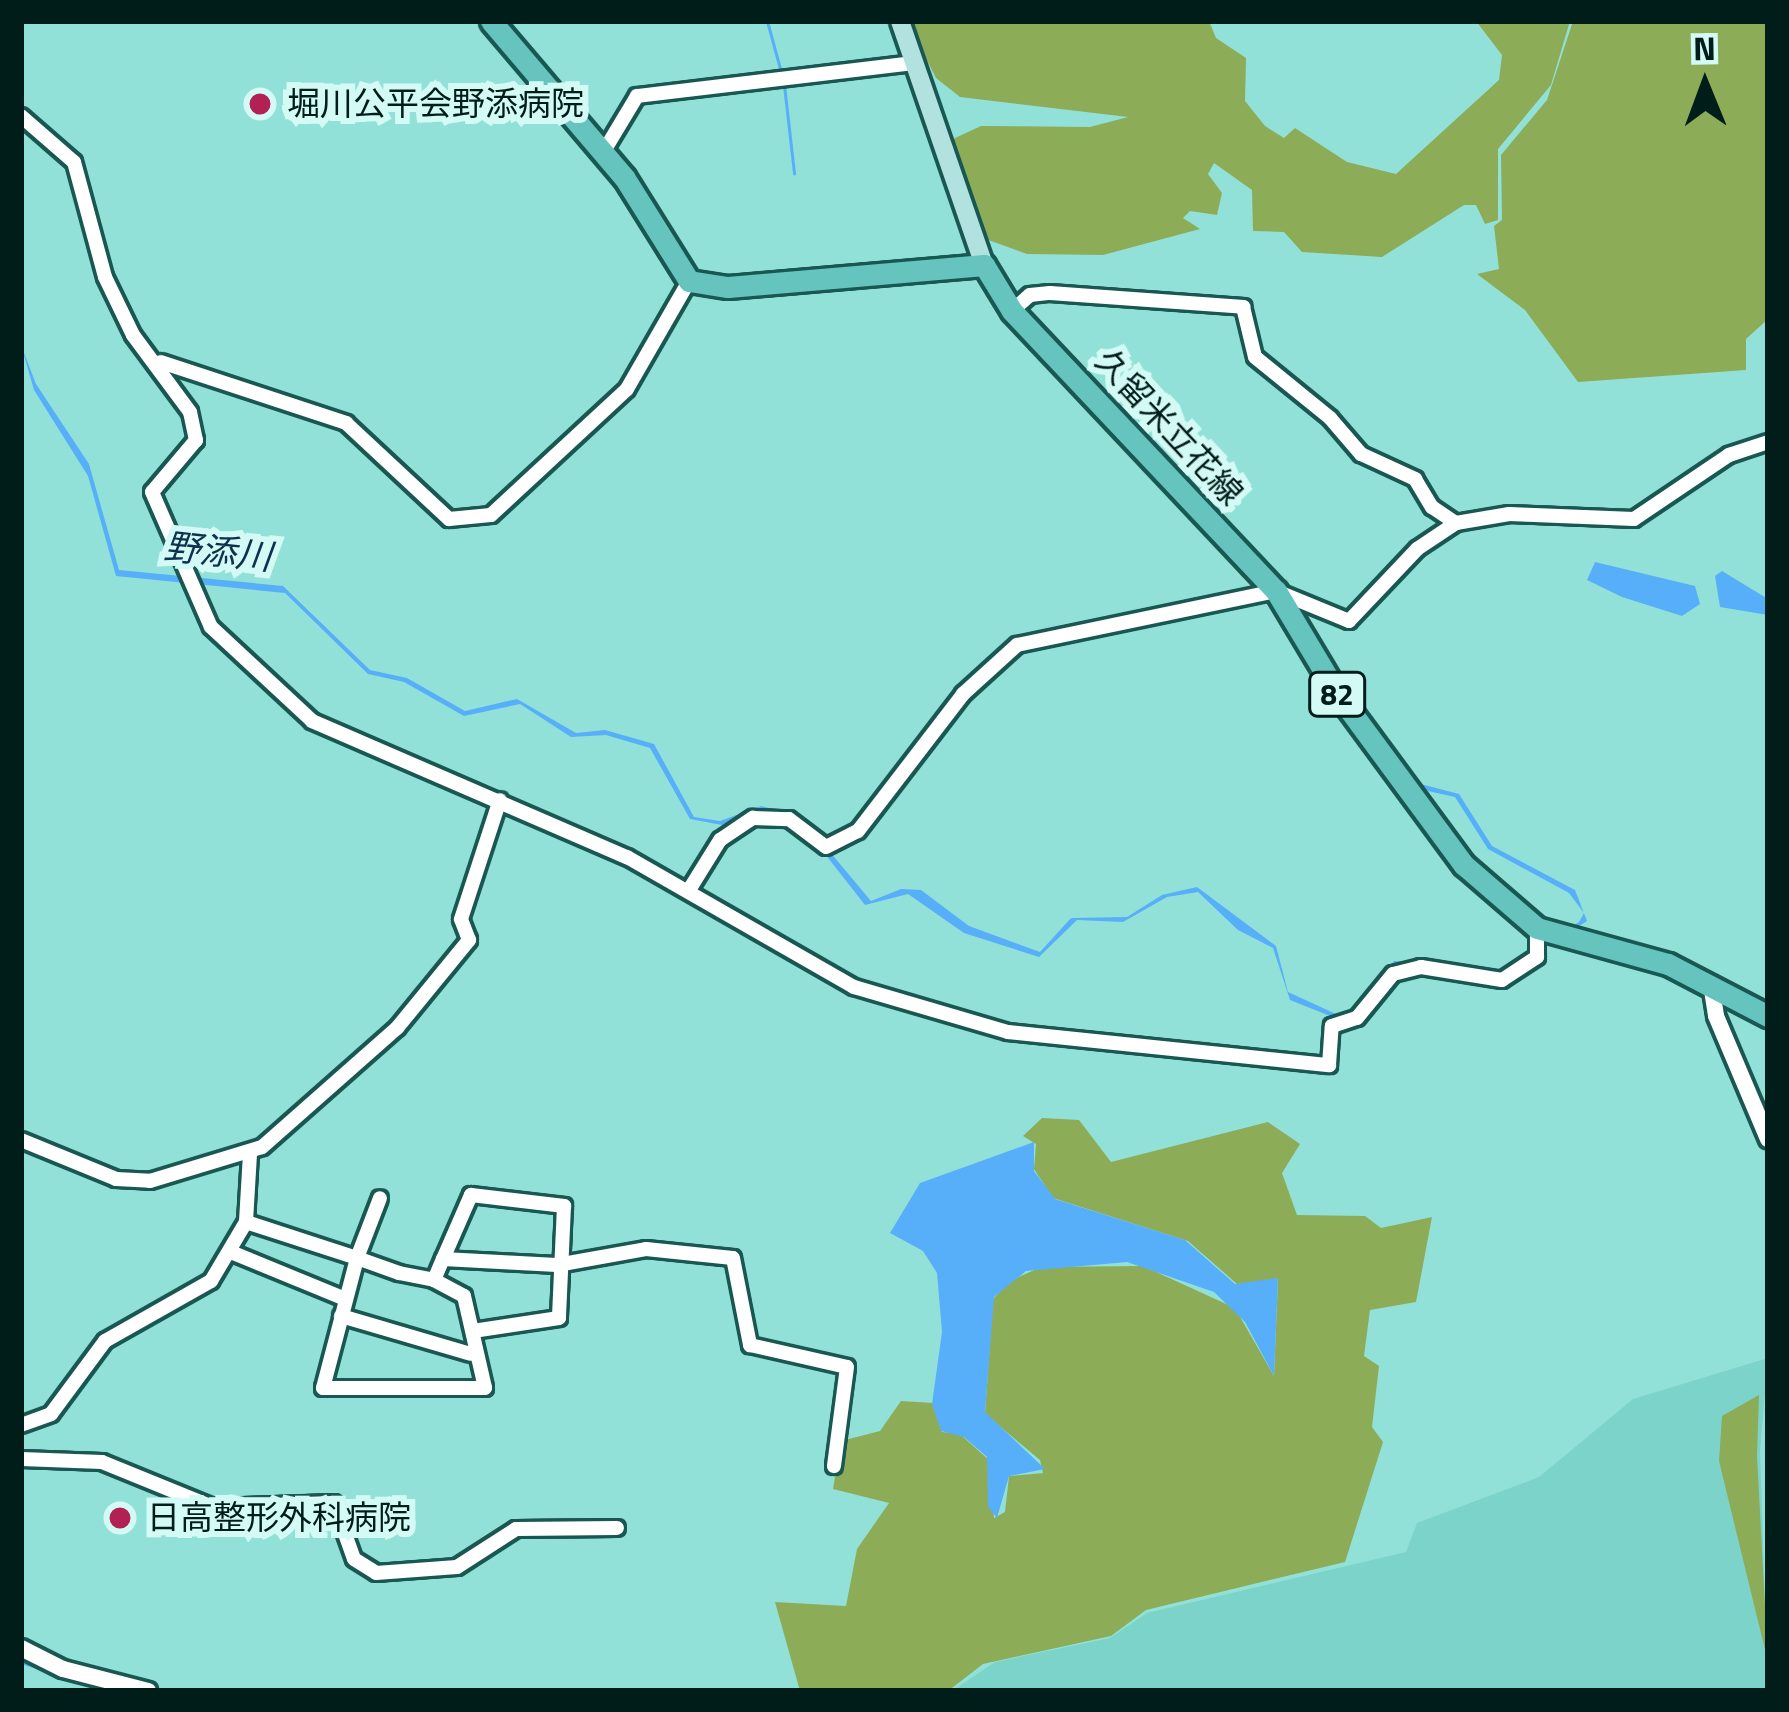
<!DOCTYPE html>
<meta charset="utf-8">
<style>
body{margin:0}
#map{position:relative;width:1789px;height:1712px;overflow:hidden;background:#92e1d8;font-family:"Titillium Web","Noto Sans JP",sans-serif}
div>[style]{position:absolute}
.built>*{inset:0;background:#7cd3ca}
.green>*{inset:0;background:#8cac58}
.water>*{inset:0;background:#58aff9}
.stream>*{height:3px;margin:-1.5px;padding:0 1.5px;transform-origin:1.5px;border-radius:1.5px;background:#58aff9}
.roads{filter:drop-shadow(3px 0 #195852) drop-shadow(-3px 0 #195852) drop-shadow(0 3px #195852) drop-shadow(0 -3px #195852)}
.minor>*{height:14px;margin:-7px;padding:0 7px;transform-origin:7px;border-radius:7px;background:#fff}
.tertiary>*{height:16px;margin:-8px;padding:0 8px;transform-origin:8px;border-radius:8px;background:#fff}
.secondary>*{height:18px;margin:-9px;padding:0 9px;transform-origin:9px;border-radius:9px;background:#b2e2df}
.primary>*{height:21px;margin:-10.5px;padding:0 10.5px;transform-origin:10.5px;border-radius:10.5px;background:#66c4be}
.dots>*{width:33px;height:33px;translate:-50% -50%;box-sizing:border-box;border:6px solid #d4faf5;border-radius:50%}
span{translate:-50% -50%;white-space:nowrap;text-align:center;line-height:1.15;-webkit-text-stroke:12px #d4faf5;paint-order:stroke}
.shield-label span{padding:3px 9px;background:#d4faf5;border:3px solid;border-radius:9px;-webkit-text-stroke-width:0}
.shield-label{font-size:30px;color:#001d1a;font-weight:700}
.poi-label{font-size:33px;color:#001d1a}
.left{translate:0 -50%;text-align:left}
.street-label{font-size:33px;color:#001d1a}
.water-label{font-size:36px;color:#0d324f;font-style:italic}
.frame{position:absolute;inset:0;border:24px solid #001d1a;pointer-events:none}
.north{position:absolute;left:1645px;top:24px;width:120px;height:120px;-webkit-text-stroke:9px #d4faf5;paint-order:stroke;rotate:359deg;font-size:33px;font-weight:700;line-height:48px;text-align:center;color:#001d1a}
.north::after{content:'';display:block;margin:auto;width:42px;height:54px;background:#001d1a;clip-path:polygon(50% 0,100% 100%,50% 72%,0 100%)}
</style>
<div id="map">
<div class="built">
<i style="clip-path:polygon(1768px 1358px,1760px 1451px,1768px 1691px,952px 1691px,995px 1662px,1110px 1638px,1147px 1613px,1406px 1552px,1417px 1523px,1539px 1477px,1633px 1399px)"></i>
</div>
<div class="green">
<i style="clip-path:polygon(907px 21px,1209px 21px,1216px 38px,1246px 58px,1245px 101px,1265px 126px,1284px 138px,1295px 128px,1347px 162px,1396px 174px,1499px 80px,1502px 55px,1476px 21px,1570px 21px,1551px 85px,1498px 149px,1498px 220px,1485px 224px,1476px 205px,1464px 205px,1382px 257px,1302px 252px,1284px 232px,1253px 231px,1252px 190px,1214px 163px,1208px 174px,1222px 193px,1217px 215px,1190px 211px,1183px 218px,1200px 229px,1103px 255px,1027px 254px,983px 238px,948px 146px,955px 138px,981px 126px,1090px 127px,1128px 117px,960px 97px,936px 78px)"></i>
<i style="clip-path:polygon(1573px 21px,1768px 21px,1768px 319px,1746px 339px,1746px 370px,1578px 382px,1525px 310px,1477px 274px,1499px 269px,1494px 226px,1502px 220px,1501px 155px,1547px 100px)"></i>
<i style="clip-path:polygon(1042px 1118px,1079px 1120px,1111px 1162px,1268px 1122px,1300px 1144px,1282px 1173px,1297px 1215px,1365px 1216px,1381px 1228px,1432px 1217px,1416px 1302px,1370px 1310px,1364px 1356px,1379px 1366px,1372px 1427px,1383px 1442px,1345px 1562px,1146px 1610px,1111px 1636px,983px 1664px,948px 1691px,800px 1691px,775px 1602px,846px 1606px,857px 1549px,889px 1503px,833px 1489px,841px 1441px,880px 1431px,901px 1401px,933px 1403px,942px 1432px,960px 1434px,990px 1461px,994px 1518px,1005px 1512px,1009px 1476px,1043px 1473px,1040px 1460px,985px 1414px,993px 1299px,1010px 1281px,1041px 1267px,1143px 1266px,1235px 1308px,1274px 1376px,1278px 1279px,1237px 1284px,1188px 1241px,1053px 1198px,1034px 1169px,1036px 1144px,1023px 1136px)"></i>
<i style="clip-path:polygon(1759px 1395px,1757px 1456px,1768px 1662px,1719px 1461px,1722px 1416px)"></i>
</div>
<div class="water">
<i style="clip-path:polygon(21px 345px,36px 384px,89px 464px,119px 570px,283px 586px,370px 670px,407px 678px,465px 711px,517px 699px,576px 733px,605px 730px,654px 744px,694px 817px,720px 821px,761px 806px,799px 815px,871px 901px,901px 889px,921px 890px,969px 926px,1040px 952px,1071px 918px,1127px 917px,1162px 895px,1197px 887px,1276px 946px,1288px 992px,1336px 1014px,1356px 1007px,1394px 961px,1504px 969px,1579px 922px,1584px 913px,1569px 893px,1488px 849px,1455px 797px,1414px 788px,1354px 695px,1413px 782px,1459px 794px,1492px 846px,1575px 890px,1587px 921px,1502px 974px,1398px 965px,1352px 1013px,1335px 1018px,1290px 1000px,1273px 948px,1238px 930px,1198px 892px,1167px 897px,1123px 922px,1077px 920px,1039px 957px,964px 933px,908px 894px,865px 905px,796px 817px,762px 810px,722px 825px,690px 819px,650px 748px,606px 735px,571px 737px,520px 704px,464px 716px,404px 682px,368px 674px,285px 593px,116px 576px,88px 476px,34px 390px)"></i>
<i style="clip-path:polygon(1595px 562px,1695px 586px,1700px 604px,1682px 616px,1622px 597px,1587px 580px)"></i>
<i style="clip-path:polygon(1722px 571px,1768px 599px,1768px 615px,1720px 607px,1715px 576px)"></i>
<i style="clip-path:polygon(1034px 1142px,1034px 1171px,1055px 1199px,1185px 1240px,1235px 1284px,1278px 1278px,1274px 1376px,1245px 1322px,1214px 1292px,1127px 1262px,1026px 1271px,994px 1297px,985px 1412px,1045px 1469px,1009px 1476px,997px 1518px,988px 1507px,987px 1457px,964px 1437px,941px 1431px,932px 1404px,942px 1332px,937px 1273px,923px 1251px,890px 1233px,920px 1183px)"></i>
</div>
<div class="stream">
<i style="left:767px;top:21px;width:57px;rotate:74.7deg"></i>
<i style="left:784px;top:85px;width:89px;rotate:83.5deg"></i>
<i style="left:21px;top:1662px;width:76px;rotate:17.7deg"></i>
</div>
<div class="roads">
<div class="minor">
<i style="left:21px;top:116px;width:70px;rotate:41deg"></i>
<i style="left:74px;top:162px;width:119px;rotate:74.9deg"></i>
<i style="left:105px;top:277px;width:64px;rotate:64.2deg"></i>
<i style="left:133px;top:335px;width:96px;rotate:53.5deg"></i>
<i style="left:190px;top:412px;width:29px;rotate:78deg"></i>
<i style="left:196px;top:440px;width:68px;rotate:130.2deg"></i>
<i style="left:152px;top:492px;width:147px;rotate:66.4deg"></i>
<i style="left:211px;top:627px;width:138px;rotate:42.9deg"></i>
<i style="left:312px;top:721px;width:343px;rotate:23.4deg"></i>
<i style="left:627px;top:857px;width:262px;rotate:29.8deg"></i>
<i style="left:854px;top:987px;width:160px;rotate:16.3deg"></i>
<i style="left:1008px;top:1032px;width:323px;rotate:5.9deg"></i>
<i style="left:1329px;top:1065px;width:39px;rotate:-86deg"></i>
<i style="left:1332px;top:1026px;width:26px;rotate:-18deg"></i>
<i style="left:1357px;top:1018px;width:57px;rotate:-50.7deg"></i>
<i style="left:1393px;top:974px;width:29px;rotate:-14deg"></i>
<i style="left:1421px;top:967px;width:82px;rotate:9.1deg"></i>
<i style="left:1502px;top:980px;width:42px;rotate:-33.3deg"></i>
<i style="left:1537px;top:957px;width:29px;rotate:-90deg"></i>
<i style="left:604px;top:151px;width:64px;rotate:-59deg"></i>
<i style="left:637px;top:96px;width:280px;rotate:-6.8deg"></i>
<i style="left:1012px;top:311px;width:24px;rotate:-42deg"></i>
<i style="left:1030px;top:295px;width:20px;rotate:-6deg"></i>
<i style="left:1050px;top:293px;width:194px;rotate:4.1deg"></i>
<i style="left:1243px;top:307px;width:51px;rotate:76.5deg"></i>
<i style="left:1255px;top:357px;width:97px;rotate:39.1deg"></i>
<i style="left:1330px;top:418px;width:48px;rotate:49.3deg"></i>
<i style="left:1361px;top:454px;width:60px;rotate:24.8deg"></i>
<i style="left:1415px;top:479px;width:33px;rotate:59deg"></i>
<i style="left:1432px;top:507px;width:29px;rotate:34deg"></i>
<i style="left:161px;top:362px;width:195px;rotate:18.2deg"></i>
<i style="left:346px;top:423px;width:141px;rotate:43deg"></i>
<i style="left:449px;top:519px;width:42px;rotate:-5.4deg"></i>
<i style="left:491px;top:515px;width:185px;rotate:-42.8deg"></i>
<i style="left:627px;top:389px;width:125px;rotate:-60.1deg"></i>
<i style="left:689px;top:890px;width:59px;rotate:-58.2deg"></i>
<i style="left:720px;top:840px;width:40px;rotate:-34deg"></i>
<i style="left:753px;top:818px;width:36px;rotate:2deg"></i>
<i style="left:789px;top:819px;width:46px;rotate:37.1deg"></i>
<i style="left:826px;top:847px;width:36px;rotate:-27deg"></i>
<i style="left:858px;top:831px;width:173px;rotate:-52.5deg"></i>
<i style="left:963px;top:694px;width:73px;rotate:-42.2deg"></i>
<i style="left:1017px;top:645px;width:265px;rotate:-11.8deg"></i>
<i style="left:1276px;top:591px;width:79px;rotate:22.3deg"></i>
<i style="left:1349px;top:621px;width:99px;rotate:-46.6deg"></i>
<i style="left:1417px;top:549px;width:47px;rotate:-33.7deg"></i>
<i style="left:1456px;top:523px;width:54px;rotate:-9.6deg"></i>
<i style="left:1509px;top:514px;width:125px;rotate:2.3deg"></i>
<i style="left:1634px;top:519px;width:115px;rotate:-34deg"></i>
<i style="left:1729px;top:455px;width:41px;rotate:-18.4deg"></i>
<i style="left:21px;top:1140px;width:103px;rotate:22.3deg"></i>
<i style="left:116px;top:1179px;width:34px;rotate:3deg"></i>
<i style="left:150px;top:1181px;width:117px;rotate:-16.9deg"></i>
<i style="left:262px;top:1147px;width:180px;rotate:-41.4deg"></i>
<i style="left:397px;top:1028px;width:114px;rotate:-50.7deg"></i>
<i style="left:469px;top:940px;width:22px;rotate:-111deg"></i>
<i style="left:461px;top:919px;width:125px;rotate:-71.9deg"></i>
<i style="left:250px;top:1154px;width:68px;rotate:93.4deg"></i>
<i style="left:246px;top:1222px;width:117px;rotate:18deg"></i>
<i style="left:357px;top:1258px;width:45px;rotate:19.7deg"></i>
<i style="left:399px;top:1273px;width:36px;rotate:11deg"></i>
<i style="left:434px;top:1280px;width:34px;rotate:28deg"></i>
<i style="left:464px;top:1296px;width:94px;rotate:77.1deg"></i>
<i style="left:485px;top:1388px;width:162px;rotate:180deg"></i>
<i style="left:323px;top:1388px;width:134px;rotate:-75.3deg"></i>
<i style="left:357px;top:1258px;width:64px;rotate:-69deg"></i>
<i style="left:233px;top:1253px;width:121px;rotate:22.3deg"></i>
<i style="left:443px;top:1259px;width:70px;rotate:-66.4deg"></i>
<i style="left:471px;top:1195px;width:94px;rotate:6.7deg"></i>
<i style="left:564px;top:1206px;width:112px;rotate:92.6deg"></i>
<i style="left:559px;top:1318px;width:87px;rotate:171.4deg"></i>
<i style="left:434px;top:1280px;width:23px;rotate:-67deg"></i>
<i style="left:443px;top:1259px;width:114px;rotate:3deg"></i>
<i style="left:557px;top:1265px;width:90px;rotate:-10.2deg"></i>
<i style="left:646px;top:1249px;width:87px;rotate:5.9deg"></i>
<i style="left:733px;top:1258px;width:89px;rotate:78.9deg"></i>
<i style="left:750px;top:1345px;width:99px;rotate:12.8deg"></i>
<i style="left:847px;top:1367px;width:100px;rotate:97.5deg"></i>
<i style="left:341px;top:1316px;width:135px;rotate:16.3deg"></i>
<i style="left:21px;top:1425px;width:32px;rotate:-20deg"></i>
<i style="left:51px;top:1414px;width:91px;rotate:-53.5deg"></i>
<i style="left:105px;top:1341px;width:122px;rotate:-29.5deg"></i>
<i style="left:211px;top:1281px;width:69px;rotate:-59.3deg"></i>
<i style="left:21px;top:1459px;width:81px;rotate:2.1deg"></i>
<i style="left:102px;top:1462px;width:120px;rotate:22.1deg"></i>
<i style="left:213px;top:1507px;width:121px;rotate:-1.9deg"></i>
<i style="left:334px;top:1503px;width:59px;rotate:70.3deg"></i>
<i style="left:354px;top:1559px;width:26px;rotate:32deg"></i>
<i style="left:376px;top:1573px;width:81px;rotate:-4.2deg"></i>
<i style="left:457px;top:1567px;width:70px;rotate:-32.8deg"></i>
<i style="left:516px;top:1529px;width:101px;rotate:-0.6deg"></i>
</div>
<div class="tertiary">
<i style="left:1711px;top:984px;width:32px;rotate:81deg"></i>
<i style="left:1716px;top:1016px;width:134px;rotate:67.1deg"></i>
<i style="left:21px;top:1648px;width:47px;rotate:26.6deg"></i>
<i style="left:63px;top:1669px;width:88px;rotate:14.5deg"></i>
</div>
<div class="secondary">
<i style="left:900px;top:21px;width:258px;rotate:71deg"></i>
</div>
<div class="primary">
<i style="left:491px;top:21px;width:205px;rotate:49.6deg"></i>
<i style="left:624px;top:177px;width:123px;rotate:58deg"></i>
<i style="left:689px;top:281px;width:39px;rotate:9deg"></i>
<i style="left:728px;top:287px;width:257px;rotate:-4.9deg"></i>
<i style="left:984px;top:265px;width:54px;rotate:58.7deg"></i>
<i style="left:1012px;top:311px;width:385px;rotate:46.7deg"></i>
<i style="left:1276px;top:591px;width:119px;rotate:59.1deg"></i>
<i style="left:1337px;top:693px;width:214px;rotate:53.6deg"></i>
<i style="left:1464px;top:865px;width:96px;rotate:40.8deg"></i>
<i style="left:1537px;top:928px;width:136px;rotate:15.4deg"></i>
<i style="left:1668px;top:964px;width:113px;rotate:27.5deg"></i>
</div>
</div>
<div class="dots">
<i style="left:260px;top:104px;background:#b12153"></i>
<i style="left:120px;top:1518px;background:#b12153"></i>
</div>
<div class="shield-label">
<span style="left:1337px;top:694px">82</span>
</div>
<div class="poi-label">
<span class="left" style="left:287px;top:104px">堀川公平会野添病院</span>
<span class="left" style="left:147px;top:1518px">日高整形外科病院</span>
</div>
<div class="street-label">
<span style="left:1169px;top:427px;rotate:47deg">久留米立花線</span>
</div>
<div class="water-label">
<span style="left:218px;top:551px;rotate:6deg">野添川</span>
</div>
<div class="frame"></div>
<div class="north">N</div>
</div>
